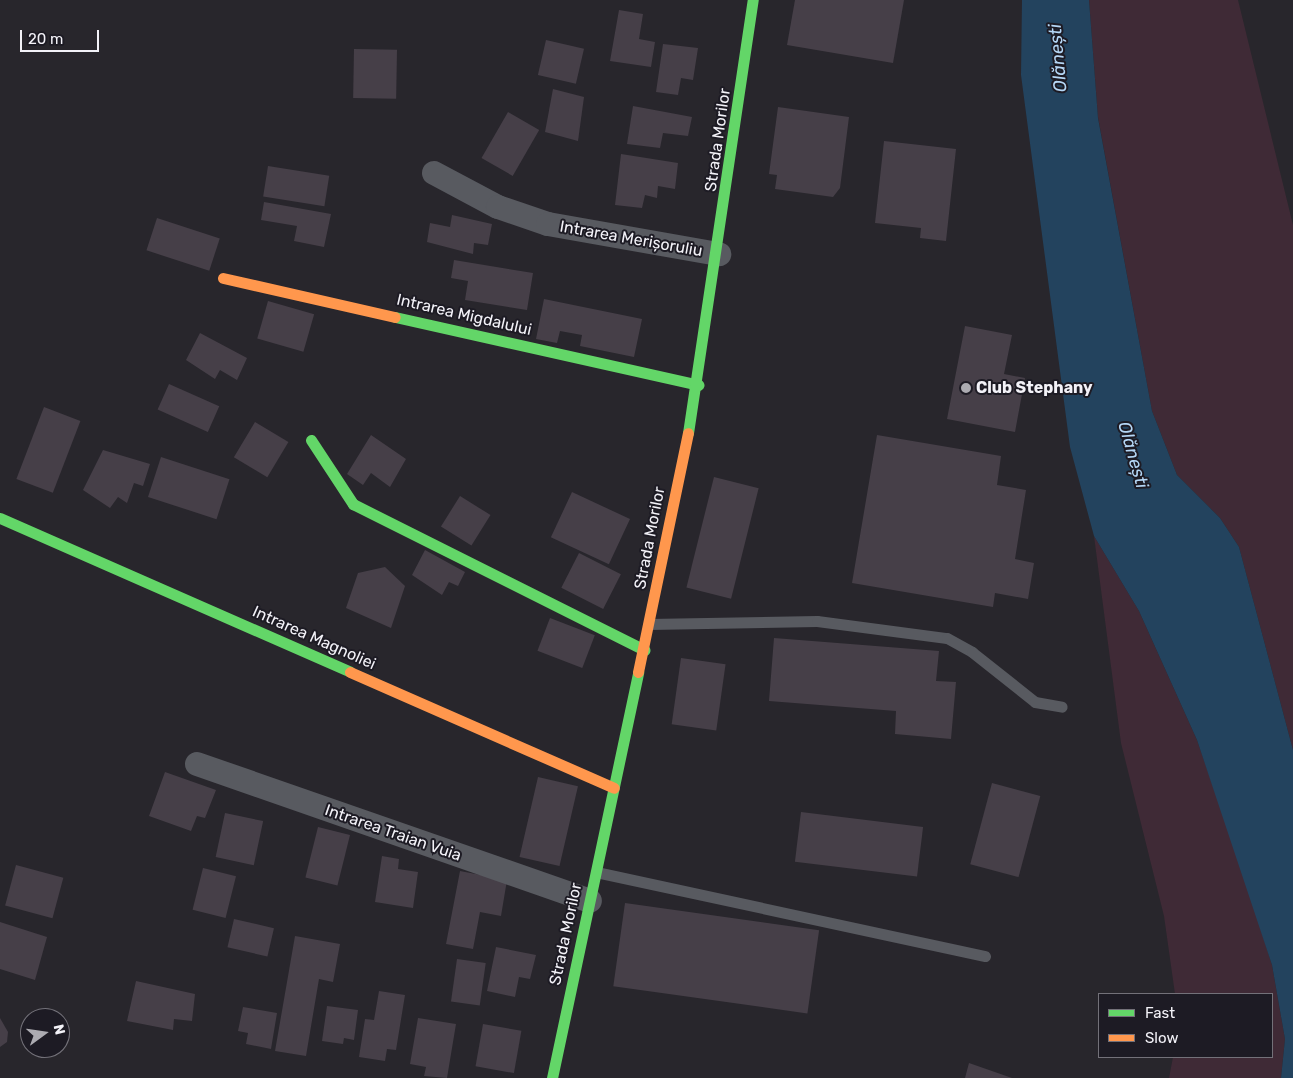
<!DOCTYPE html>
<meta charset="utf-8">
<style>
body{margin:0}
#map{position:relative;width:1293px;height:1078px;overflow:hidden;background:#28262c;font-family:Rubik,sans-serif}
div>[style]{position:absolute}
.green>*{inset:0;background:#3f2a36}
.water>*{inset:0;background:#23435e}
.building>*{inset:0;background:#463f48;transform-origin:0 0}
.lane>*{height:11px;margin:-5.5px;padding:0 5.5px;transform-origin:5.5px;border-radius:5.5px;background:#585a60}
.street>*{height:24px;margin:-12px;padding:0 12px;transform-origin:12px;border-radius:12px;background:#585a60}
.fast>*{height:11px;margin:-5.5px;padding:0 5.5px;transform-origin:5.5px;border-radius:5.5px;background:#63d668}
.slow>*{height:11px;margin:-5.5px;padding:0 5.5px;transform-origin:5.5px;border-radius:5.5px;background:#ff974d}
.dots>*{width:14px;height:14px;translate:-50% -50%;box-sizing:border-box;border:2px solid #1d1b24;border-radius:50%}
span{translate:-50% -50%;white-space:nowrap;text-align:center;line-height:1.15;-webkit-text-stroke:4px #1d1b24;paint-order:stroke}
.street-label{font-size:16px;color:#f3f2f8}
.poi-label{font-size:16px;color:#f3f2f8;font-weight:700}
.left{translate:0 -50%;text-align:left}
.water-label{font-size:18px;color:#b5d7f6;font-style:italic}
.legend{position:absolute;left:1098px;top:993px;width:175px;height:65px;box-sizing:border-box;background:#1d1b24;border:1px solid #737179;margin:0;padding:6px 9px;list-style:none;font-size:15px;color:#f3f2f8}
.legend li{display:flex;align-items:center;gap:10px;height:25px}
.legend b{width:25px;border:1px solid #737179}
.north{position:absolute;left:20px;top:1008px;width:50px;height:50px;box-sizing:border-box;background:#1d1b24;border:1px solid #737179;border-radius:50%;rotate:76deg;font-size:14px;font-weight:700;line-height:20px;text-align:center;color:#f3f2f8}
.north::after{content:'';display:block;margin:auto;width:18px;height:22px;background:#acabb1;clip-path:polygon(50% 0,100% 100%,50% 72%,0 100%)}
.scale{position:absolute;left:20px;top:30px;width:79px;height:22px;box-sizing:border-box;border:2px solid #f3f2f8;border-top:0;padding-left:6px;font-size:15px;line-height:18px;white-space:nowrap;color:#f3f2f8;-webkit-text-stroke:4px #1d1b24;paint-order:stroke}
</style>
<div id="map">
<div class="green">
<i style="clip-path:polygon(1089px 0,1238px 0,1293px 225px,1293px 750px,1239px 547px,1220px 518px,1177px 475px,1152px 411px,1098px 117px)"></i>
<i style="clip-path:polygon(1094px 536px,1139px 611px,1197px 740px,1243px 872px,1272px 965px,1285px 1039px,1281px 1078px,1169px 1078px,1173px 1057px,1272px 1057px,1272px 994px,1175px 994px,1164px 916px,1121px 743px)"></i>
</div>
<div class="water">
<i style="clip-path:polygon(1022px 0,1089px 0,1098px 118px,1152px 411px,1177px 475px,1220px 518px,1239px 547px,1293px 750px,1293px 1078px,1281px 1078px,1285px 1039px,1272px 965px,1197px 740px,1139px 611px,1094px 536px,1070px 447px,1021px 75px)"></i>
</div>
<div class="building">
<i style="clip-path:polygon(795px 0,904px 0,893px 63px,787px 45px)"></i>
<i style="clip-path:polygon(619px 10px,643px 14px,639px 39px,655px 42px,651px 67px,610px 61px)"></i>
<i style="left:546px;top:40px;width:39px;height:36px;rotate:13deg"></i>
<i style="clip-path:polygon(663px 44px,698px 48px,693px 80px,681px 78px,678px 95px,656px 92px)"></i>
<i style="left:354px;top:49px;width:43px;height:49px;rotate:1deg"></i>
<i style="clip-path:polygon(553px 89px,584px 97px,578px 141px,545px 132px)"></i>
<i style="clip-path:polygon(633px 106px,692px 117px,688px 136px,663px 133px,660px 148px,627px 144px)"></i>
<i style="clip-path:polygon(778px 107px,849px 117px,840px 188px,833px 197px,775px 189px,777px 175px,769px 174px)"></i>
<i style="left:508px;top:112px;width:36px;height:53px;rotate:30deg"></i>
<i style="clip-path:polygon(884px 141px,956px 149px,946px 241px,920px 238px,921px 228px,875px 223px)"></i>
<i style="clip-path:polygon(621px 154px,678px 163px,675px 189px,658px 186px,657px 198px,645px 195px,642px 208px,615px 205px)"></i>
<i style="left:268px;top:166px;width:62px;height:31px;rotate:9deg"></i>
<i style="clip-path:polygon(264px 202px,331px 214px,324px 247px,294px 241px,297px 226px,261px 220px)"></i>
<i style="clip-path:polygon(452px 215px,492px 224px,488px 245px,474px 243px,473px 254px,427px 242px,430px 223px,450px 227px)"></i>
<i style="left:157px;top:218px;width:66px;height:34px;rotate:18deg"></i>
<i style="clip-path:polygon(454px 260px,533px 273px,527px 310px,465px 300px,468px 281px,451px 278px)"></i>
<i style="clip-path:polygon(544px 299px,642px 319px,634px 357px,580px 346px,582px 335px,560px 331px,557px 343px,536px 339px)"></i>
<i style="left:268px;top:301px;width:48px;height:39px;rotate:16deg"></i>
<i style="clip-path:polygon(965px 326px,1012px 335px,1004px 374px,1025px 378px,1015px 432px,947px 419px)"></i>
<i style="clip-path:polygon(200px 333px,247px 358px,237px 380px,220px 370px,215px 379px,186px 360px)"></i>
<i style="left:169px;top:384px;width:55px;height:28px;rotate:24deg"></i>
<i style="left:44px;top:407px;width:39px;height:77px;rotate:21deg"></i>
<i style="left:255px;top:422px;width:39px;height:41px;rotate:31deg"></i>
<i style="clip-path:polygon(371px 435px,406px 459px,390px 487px,371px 473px,363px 485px,347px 474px)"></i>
<i style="clip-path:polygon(877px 435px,1001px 456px,997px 485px,1026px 490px,1015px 559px,1034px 563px,1028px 599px,995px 593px,993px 607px,852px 583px)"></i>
<i style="clip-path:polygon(103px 450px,150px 464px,143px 486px,134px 483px,127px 503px,118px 497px,110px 508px,83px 490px)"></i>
<i style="left:161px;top:457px;width:72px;height:42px;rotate:18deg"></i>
<i style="left:714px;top:477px;width:46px;height:114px;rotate:14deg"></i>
<i style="left:572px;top:492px;width:64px;height:50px;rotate:25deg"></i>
<i style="left:460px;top:496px;width:36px;height:36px;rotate:32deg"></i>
<i style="clip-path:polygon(425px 550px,465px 572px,458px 586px,449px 582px,442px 595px,412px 575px)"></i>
<i style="left:579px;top:553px;width:47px;height:39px;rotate:27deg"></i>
<i style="clip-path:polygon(385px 567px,405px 586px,391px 628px,346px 608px,358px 573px)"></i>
<i style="left:550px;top:618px;width:48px;height:35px;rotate:21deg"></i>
<i style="clip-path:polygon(774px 638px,939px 651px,936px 681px,956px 682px,951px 739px,895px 734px,896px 711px,769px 701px)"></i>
<i style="left:681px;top:658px;width:45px;height:67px;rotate:8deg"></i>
<i style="clip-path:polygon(165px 772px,216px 790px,205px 818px,197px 816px,191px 831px,149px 816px)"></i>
<i style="left:538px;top:777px;width:41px;height:82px;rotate:13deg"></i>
<i style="left:992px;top:783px;width:50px;height:84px;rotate:15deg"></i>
<i style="left:801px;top:812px;width:123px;height:50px;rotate:7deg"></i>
<i style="left:225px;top:813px;width:39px;height:45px;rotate:12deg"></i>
<i style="left:318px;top:827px;width:33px;height:52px;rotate:14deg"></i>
<i style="clip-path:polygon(382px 856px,399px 859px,398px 869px,418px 872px,413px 908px,375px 902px)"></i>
<i style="left:16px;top:865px;width:49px;height:42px;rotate:15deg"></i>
<i style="left:203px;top:868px;width:34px;height:43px;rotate:14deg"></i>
<i style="clip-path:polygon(460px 871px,507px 880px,501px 916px,480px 912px,473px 949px,446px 944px)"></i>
<i style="left:625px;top:903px;width:196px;height:84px;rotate:8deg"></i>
<i style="left:234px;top:919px;width:41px;height:29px;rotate:13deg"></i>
<i style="clip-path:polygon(0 922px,47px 937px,35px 980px,0 969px)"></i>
<i style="clip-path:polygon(295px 936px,340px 944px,333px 982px,319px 979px,306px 1056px,275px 1051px)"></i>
<i style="clip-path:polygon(496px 947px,536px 955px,530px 979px,519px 977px,515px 997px,487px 991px)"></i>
<i style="left:457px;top:959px;width:29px;height:43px;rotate:8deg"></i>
<i style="clip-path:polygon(136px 981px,195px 994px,192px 1021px,174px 1019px,173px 1030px,127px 1021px)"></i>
<i style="clip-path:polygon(379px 991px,405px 995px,396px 1050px,387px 1049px,385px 1061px,359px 1057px,365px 1019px,374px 1020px)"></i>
<i style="clip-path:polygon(327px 1006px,358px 1010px,354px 1040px,344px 1038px,343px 1044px,322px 1041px)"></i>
<i style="clip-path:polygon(243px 1007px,277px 1013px,271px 1049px,246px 1044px,248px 1033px,238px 1031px)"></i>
<i style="clip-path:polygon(0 1018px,8px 1032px,7px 1042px,0 1047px)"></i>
<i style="clip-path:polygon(418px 1018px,456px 1024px,447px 1078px,424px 1076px,426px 1067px,410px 1064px)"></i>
<i style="left:483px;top:1024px;width:39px;height:43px;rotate:10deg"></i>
<i style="clip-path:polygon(969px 1063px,1012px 1078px,965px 1078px)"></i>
</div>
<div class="lane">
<i style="left:649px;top:624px;width:168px;rotate:-1deg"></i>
<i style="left:817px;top:621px;width:131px;rotate:7.5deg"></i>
<i style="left:947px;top:638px;width:29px;rotate:29deg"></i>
<i style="left:972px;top:652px;width:80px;rotate:38.4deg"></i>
<i style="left:1035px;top:702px;width:27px;rotate:10deg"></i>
<i style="left:596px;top:872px;width:398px;rotate:12.2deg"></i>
</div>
<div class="street">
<i style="left:434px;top:173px;width:72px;rotate:28deg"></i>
<i style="left:498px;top:207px;width:53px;rotate:18.8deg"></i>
<i style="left:548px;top:224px;width:174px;rotate:10deg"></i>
<i style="left:197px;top:764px;width:416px;rotate:19.2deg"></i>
</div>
<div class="fast">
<i style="left:395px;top:317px;width:311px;rotate:12.6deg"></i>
<i style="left:688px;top:433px;width:438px;rotate:-81.5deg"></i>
<i style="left:311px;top:440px;width:77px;rotate:56.7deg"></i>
<i style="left:353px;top:504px;width:326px;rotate:26.6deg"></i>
<i style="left:0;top:518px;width:382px;rotate:23.7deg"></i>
<i style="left:552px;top:1078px;width:415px;rotate:-78deg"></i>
</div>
<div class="slow">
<i style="left:223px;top:278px;width:176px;rotate:12.8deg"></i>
<i style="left:350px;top:672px;width:288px;rotate:23.7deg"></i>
<i style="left:638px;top:672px;width:244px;rotate:-78.2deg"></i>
</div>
<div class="dots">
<i style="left:966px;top:388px;background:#acabb1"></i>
</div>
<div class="street-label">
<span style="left:718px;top:140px;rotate:-82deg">Strada Morilor</span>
<span style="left:631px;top:239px;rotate:10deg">Intrarea Merișoruliu</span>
<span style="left:464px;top:315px;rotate:13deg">Intrarea Migdalului</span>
<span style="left:650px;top:538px;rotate:-79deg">Strada Morilor</span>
<span style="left:314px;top:638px;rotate:24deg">Intrarea Magnoliei</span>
<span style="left:393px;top:833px;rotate:19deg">Intrarea Traian Vuia</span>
<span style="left:566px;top:934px;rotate:-78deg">Strada Morilor</span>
</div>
<div class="poi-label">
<span class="left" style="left:976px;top:388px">Club Stephany</span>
</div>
<div class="water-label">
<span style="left:1058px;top:58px;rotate:-95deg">Olănești</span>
<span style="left:1133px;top:455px;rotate:74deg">Olănești</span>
</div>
<ul class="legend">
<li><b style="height:6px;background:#63d668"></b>Fast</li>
<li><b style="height:6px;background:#ff974d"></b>Slow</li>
</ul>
<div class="north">N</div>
<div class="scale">20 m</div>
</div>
